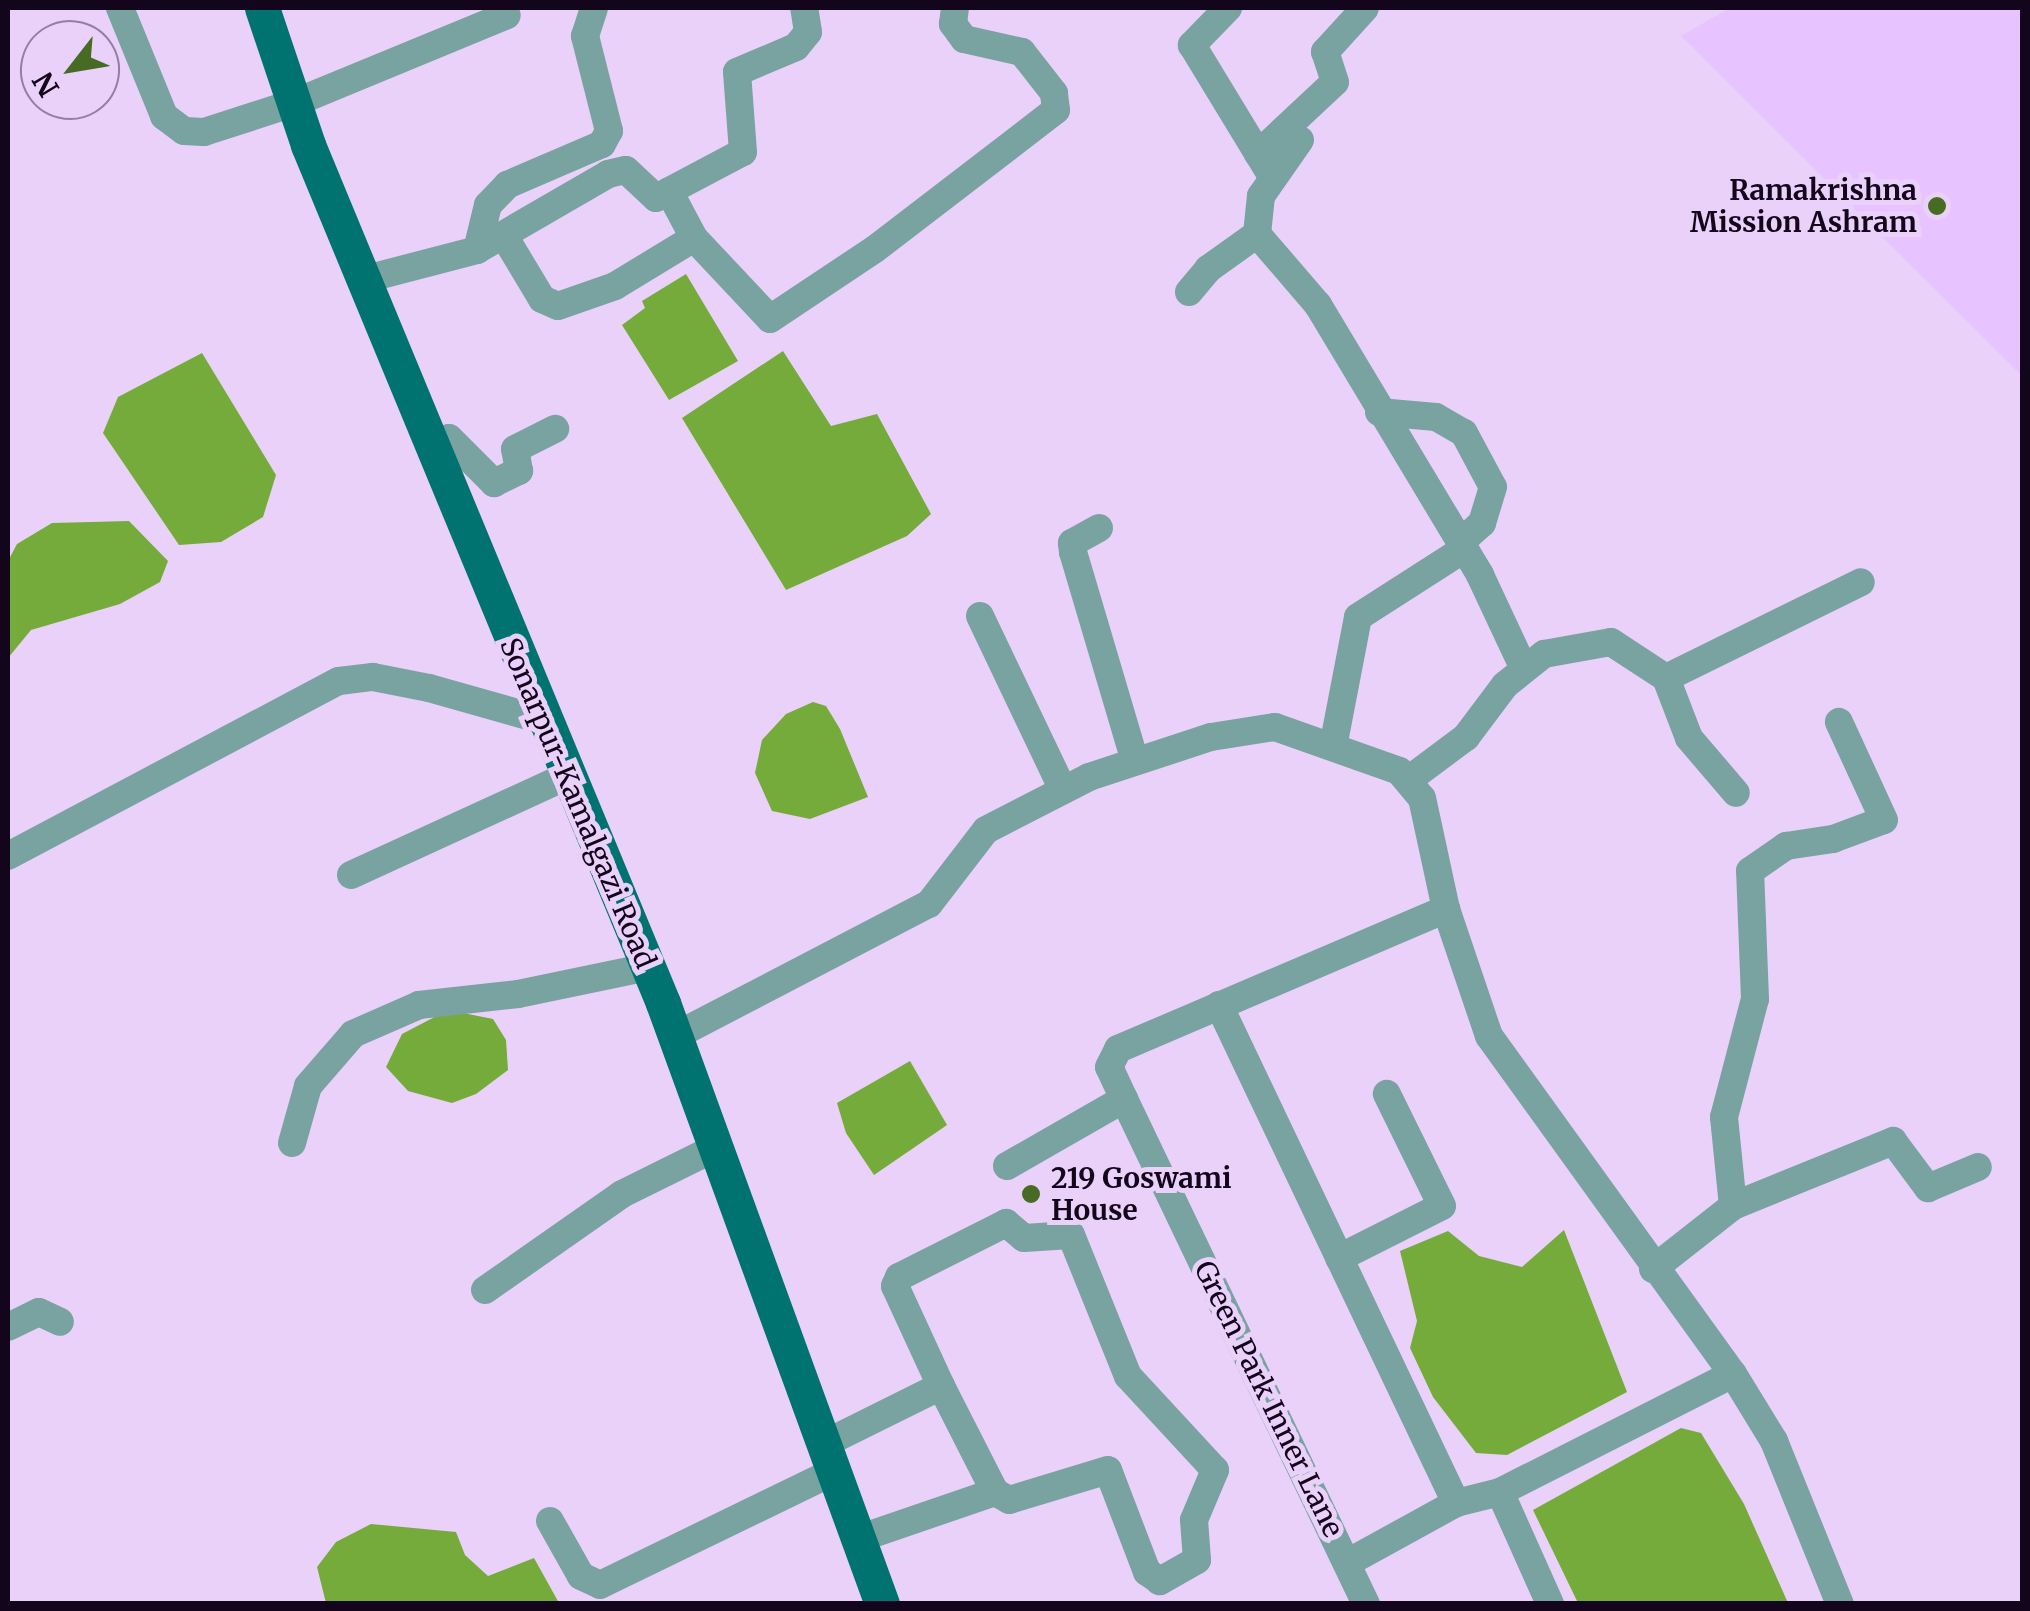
<!DOCTYPE html>
<style>
body{margin:0}
#map{position:relative;width:2030px;height:1611px;overflow:hidden;background:#e9d1f9;font-family:Merriweather,serif}
div>[style]{position:absolute}
.built>*{inset:0;background:#e7c3ff}
.water>*{inset:0;background:#75ab3a}
.minor>*{height:28px;margin:-14px;padding:0 14px;transform-origin:14px;border-radius:14px;background:#79a3a0}
.major>*{height:35px;margin:-17.5px;padding:0 17.5px;transform-origin:17.5px;border-radius:17.5px;background:#00726f}
.dots>*{width:28px;height:28px;translate:-50% -50%;box-sizing:border-box;border:5px solid #e9d1f9;border-radius:50%}
span{translate:-50% -50%;white-space:nowrap;text-align:center;line-height:1.15;-webkit-text-stroke:10px #e9d1f9;paint-order:stroke}
.poi-label{font-size:28px;color:#13051b;font-weight:700}
.right{translate:-100% -50%;text-align:right}
.left{translate:0 -50%;text-align:left}
.street-label{font-size:28px;color:#13051b}
.frame{position:absolute;inset:0;border:10px solid #13051b;pointer-events:none}
.north{position:absolute;left:20px;top:20px;width:100px;height:100px;box-sizing:border-box;background:#e9d1f9;border:2px solid #937fa0;border-radius:50%;rotate:239deg;font-size:28px;font-weight:700;line-height:40px;text-align:center;color:#13051b}
.north::after{content:'';display:block;margin:auto;width:35px;height:45px;background:#486b23;clip-path:polygon(50% 0,100% 100%,50% 72%,0 100%)}
</style>
<div id="map">
<div class="built">
<i style="clip-path:polygon(1730px 8px,2022px 8px,2022px 376px,1681px 36px)"></i>
</div>
<div class="water">
<i style="clip-path:polygon(686px 274px,738px 361px,669px 400px,622px 325px,645px 308px,642px 301px)"></i>
<i style="clip-path:polygon(783px 351px,831px 426px,877px 414px,931px 514px,907px 536px,786px 590px,682px 418px)"></i>
<i style="clip-path:polygon(202px 353px,276px 475px,263px 517px,221px 542px,179px 545px,103px 433px,118px 397px)"></i>
<i style="clip-path:polygon(129px 521px,168px 561px,160px 582px,120px 604px,31px 630px,8px 658px,8px 561px,17px 544px,52px 523px)"></i>
<i style="clip-path:polygon(813px 702px,826px 706px,840px 729px,868px 797px,810px 819px,772px 811px,755px 773px,762px 740px,786px 714px)"></i>
<i style="clip-path:polygon(448px 1010px,493px 1019px,506px 1040px,508px 1070px,476px 1094px,452px 1103px,408px 1091px,386px 1067px,402px 1034px)"></i>
<i style="clip-path:polygon(910px 1061px,947px 1125px,874px 1175px,846px 1133px,837px 1103px)"></i>
<i style="clip-path:polygon(1564px 1230px,1627px 1392px,1507px 1455px,1476px 1453px,1433px 1397px,1410px 1348px,1417px 1321px,1400px 1251px,1448px 1231px,1479px 1256px,1522px 1267px)"></i>
<i style="clip-path:polygon(1681px 1428px,1701px 1433px,1744px 1504px,1788px 1603px,1578px 1603px,1533px 1510px)"></i>
<i style="clip-path:polygon(371px 1524px,456px 1532px,465px 1555px,488px 1576px,534px 1558px,559px 1603px,326px 1603px,317px 1567px,336px 1542px)"></i>
</div>
<div class="minor">
<i style="left:120px;top:8px;width:117px;rotate:67.8deg"></i>
<i style="left:164px;top:116px;width:25px;rotate:37deg"></i>
<i style="left:184px;top:131px;width:20px;rotate:3deg"></i>
<i style="left:204px;top:132px;width:95px;rotate:-17.9deg"></i>
<i style="left:294px;top:103px;width:230px;rotate:-22.4deg"></i>
<i style="left:1228px;top:8px;width:52px;rotate:134.2deg"></i>
<i style="left:1192px;top:45px;width:156px;rotate:58.7deg"></i>
<i style="left:1300px;top:140px;width:68px;rotate:124.9deg"></i>
<i style="left:1261px;top:196px;width:38px;rotate:96deg"></i>
<i style="left:1257px;top:234px;width:94px;rotate:49.3deg"></i>
<i style="left:1318px;top:305px;width:315px;rotate:59deg"></i>
<i style="left:1480px;top:575px;width:102px;rotate:64.9deg"></i>
<i style="left:1258px;top:154px;width:105px;rotate:-43.1deg"></i>
<i style="left:1335px;top:82px;width:32px;rotate:-108deg"></i>
<i style="left:1325px;top:52px;width:59px;rotate:-47.7deg"></i>
<i style="left:669px;top:191px;width:53px;rotate:62deg"></i>
<i style="left:506px;top:239px;width:70px;rotate:59deg"></i>
<i style="left:542px;top:299px;width:17px;rotate:24deg"></i>
<i style="left:558px;top:306px;width:60px;rotate:-19.3deg"></i>
<i style="left:615px;top:286px;width:92px;rotate:-31.3deg"></i>
<i style="left:694px;top:238px;width:111px;rotate:46.8deg"></i>
<i style="left:770px;top:319px;width:126px;rotate:-33.7deg"></i>
<i style="left:875px;top:249px;width:228px;rotate:-37.5deg"></i>
<i style="left:1056px;top:110px;width:17px;rotate:-97deg"></i>
<i style="left:1054px;top:93px;width:52px;rotate:-128deg"></i>
<i style="left:1022px;top:52px;width:59px;rotate:-167.4deg"></i>
<i style="left:964px;top:39px;width:19px;rotate:-126deg"></i>
<i style="left:953px;top:24px;width:16px;rotate:-83deg"></i>
<i style="left:477px;top:250px;width:151px;rotate:-30.1deg"></i>
<i style="left:608px;top:174px;width:18px;rotate:-13deg"></i>
<i style="left:626px;top:170px;width:41px;rotate:43deg"></i>
<i style="left:656px;top:198px;width:98px;rotate:-27.9deg"></i>
<i style="left:743px;top:152px;width:80px;rotate:-94.3deg"></i>
<i style="left:737px;top:72px;width:64px;rotate:-23deg"></i>
<i style="left:796px;top:47px;width:19px;rotate:-51deg"></i>
<i style="left:808px;top:32px;width:24px;rotate:-99deg"></i>
<i style="left:362px;top:280px;width:119px;rotate:-14.6deg"></i>
<i style="left:477px;top:250px;width:46px;rotate:-76.3deg"></i>
<i style="left:488px;top:205px;width:28px;rotate:-46deg"></i>
<i style="left:507px;top:185px;width:103px;rotate:-23.3deg"></i>
<i style="left:602px;top:144px;width:15px;rotate:-62deg"></i>
<i style="left:609px;top:131px;width:98px;rotate:-104.2deg"></i>
<i style="left:585px;top:36px;width:29px;rotate:-72deg"></i>
<i style="left:1189px;top:292px;width:30px;rotate:-50deg"></i>
<i style="left:1208px;top:269px;width:60px;rotate:-35.5deg"></i>
<i style="left:1379px;top:412px;width:57px;rotate:5deg"></i>
<i style="left:1436px;top:417px;width:32px;rotate:30deg"></i>
<i style="left:1464px;top:433px;width:61px;rotate:61.8deg"></i>
<i style="left:1493px;top:487px;width:38px;rotate:107deg"></i>
<i style="left:1482px;top:523px;width:30px;rotate:138deg"></i>
<i style="left:430px;top:445px;width:20px;rotate:-20deg"></i>
<i style="left:449px;top:438px;width:64px;rotate:45deg"></i>
<i style="left:494px;top:483px;width:28px;rotate:-26deg"></i>
<i style="left:519px;top:471px;width:22px;rotate:-100deg"></i>
<i style="left:515px;top:449px;width:45px;rotate:-26.6deg"></i>
<i style="left:1099px;top:528px;width:31px;rotate:151deg"></i>
<i style="left:1072px;top:543px;width:9px;rotate:84deg"></i>
<i style="left:1073px;top:552px;width:218px;rotate:73.5deg"></i>
<i style="left:980px;top:616px;width:193px;rotate:64.5deg"></i>
<i style="left:1666px;top:678px;width:64px;rotate:69deg"></i>
<i style="left:1689px;top:738px;width:72px;rotate:49.5deg"></i>
<i style="left:1333px;top:747px;width:132px;rotate:-79.1deg"></i>
<i style="left:1358px;top:617px;width:126px;rotate:-32.7deg"></i>
<i style="left:1411px;top:778px;width:69px;rotate:-36.7deg"></i>
<i style="left:1466px;top:737px;width:65px;rotate:-53.1deg"></i>
<i style="left:1505px;top:685px;width:50px;rotate:-38.5deg"></i>
<i style="left:1544px;top:654px;width:68px;rotate:-10.2deg"></i>
<i style="left:1611px;top:642px;width:66px;rotate:33.2deg"></i>
<i style="left:1666px;top:678px;width:217px;rotate:-26.2deg"></i>
<i style="left:8px;top:856px;width:374px;rotate:-27.9deg"></i>
<i style="left:339px;top:681px;width:34px;rotate:-7deg"></i>
<i style="left:373px;top:677px;width:57px;rotate:11.1deg"></i>
<i style="left:429px;top:688px;width:117px;rotate:15.8deg"></i>
<i style="left:351px;top:875px;width:240px;rotate:-24.6deg"></i>
<i style="left:1219px;top:1005px;width:552px;rotate:64.55deg"></i>
<i style="left:675px;top:1036px;width:286px;rotate:-27.5deg"></i>
<i style="left:929px;top:904px;width:93px;rotate:-52.4deg"></i>
<i style="left:986px;top:830px;width:116px;rotate:-27.2deg"></i>
<i style="left:1089px;top:777px;width:128px;rotate:-18.2deg"></i>
<i style="left:1211px;top:737px;width:65px;rotate:-8.9deg"></i>
<i style="left:1275px;top:727px;width:132px;rotate:19.5deg"></i>
<i style="left:1399px;top:771px;width:35px;rotate:50deg"></i>
<i style="left:1422px;top:798px;width:114px;rotate:77.8deg"></i>
<i style="left:1446px;top:909px;width:134px;rotate:71.3deg"></i>
<i style="left:1489px;top:1036px;width:417px;rotate:54.2deg"></i>
<i style="left:1733px;top:1374px;width:79px;rotate:58.5deg"></i>
<i style="left:1774px;top:1441px;width:176px;rotate:68deg"></i>
<i style="left:1124px;top:1099px;width:35px;rotate:-115deg"></i>
<i style="left:1109px;top:1067px;width:20px;rotate:-63deg"></i>
<i style="left:1118px;top:1049px;width:357px;rotate:-23.1deg"></i>
<i style="left:292px;top:1143px;width:59px;rotate:-74.3deg"></i>
<i style="left:308px;top:1086px;width:69px;rotate:-49.1deg"></i>
<i style="left:353px;top:1034px;width:72px;rotate:-23.7deg"></i>
<i style="left:419px;top:1005px;width:100px;rotate:-6.3deg"></i>
<i style="left:518px;top:994px;width:133px;rotate:-11.7deg"></i>
<i style="left:1007px;top:1166px;width:135px;rotate:-29.8deg"></i>
<i style="left:1124px;top:1099px;width:560px;rotate:64.4deg"></i>
<i style="left:1733px;top:1206px;width:173px;rotate:-22.1deg"></i>
<i style="left:1893px;top:1141px;width:59px;rotate:53.3deg"></i>
<i style="left:1928px;top:1188px;width:54px;rotate:-22.8deg"></i>
<i style="left:1339px;top:1258px;width:115px;rotate:-26.8deg"></i>
<i style="left:1442px;top:1206px;width:125px;rotate:-116.2deg"></i>
<i style="left:1653px;top:1269px;width:102px;rotate:-38.2deg"></i>
<i style="left:1733px;top:1206px;width:89px;rotate:-95.8deg"></i>
<i style="left:1724px;top:1117px;width:122px;rotate:-75.3deg"></i>
<i style="left:1755px;top:999px;width:128px;rotate:-92.2deg"></i>
<i style="left:1750px;top:871px;width:44px;rotate:-34.8deg"></i>
<i style="left:1786px;top:846px;width:48px;rotate:-8.5deg"></i>
<i style="left:1833px;top:839px;width:54px;rotate:-20.4deg"></i>
<i style="left:1884px;top:820px;width:108px;rotate:-114.7deg"></i>
<i style="left:485px;top:1290px;width:167px;rotate:-35deg"></i>
<i style="left:622px;top:1194px;width:104px;rotate:-26.3deg"></i>
<i style="left:8px;top:1327px;width:34px;rotate:-26deg"></i>
<i style="left:39px;top:1312px;width:23px;rotate:25deg"></i>
<i style="left:941px;top:1386px;width:119px;rotate:63deg"></i>
<i style="left:822px;top:1445px;width:133px;rotate:-26.4deg"></i>
<i style="left:941px;top:1386px;width:110px;rotate:-114.7deg"></i>
<i style="left:895px;top:1286px;width:10px;rotate:-66deg"></i>
<i style="left:899px;top:1277px;width:120px;rotate:-26.8deg"></i>
<i style="left:1006px;top:1223px;width:23px;rotate:40deg"></i>
<i style="left:1024px;top:1238px;width:47px;rotate:-3.7deg"></i>
<i style="left:1071px;top:1235px;width:152px;rotate:68deg"></i>
<i style="left:1128px;top:1376px;width:128px;rotate:47.2deg"></i>
<i style="left:1215px;top:1470px;width:54px;rotate:112.8deg"></i>
<i style="left:1194px;top:1520px;width:40px;rotate:85.7deg"></i>
<i style="left:1197px;top:1560px;width:43px;rotate:150.4deg"></i>
<i style="left:1160px;top:1581px;width:16px;rotate:-145deg"></i>
<i style="left:1147px;top:1572px;width:109px;rotate:-110.9deg"></i>
<i style="left:1108px;top:1470px;width:103px;rotate:163.1deg"></i>
<i style="left:1009px;top:1500px;width:16px;rotate:-150deg"></i>
<i style="left:995px;top:1492px;width:145px;rotate:161.1deg"></i>
<i style="left:1500px;top:1492px;width:261px;rotate:-26.9deg"></i>
<i style="left:550px;top:1521px;width:63px;rotate:60.6deg"></i>
<i style="left:581px;top:1576px;width:21px;rotate:25deg"></i>
<i style="left:600px;top:1585px;width:259px;rotate:-25.9deg"></i>
<i style="left:1347px;top:1563px;width:124px;rotate:-28.8deg"></i>
<i style="left:1456px;top:1503px;width:45px;rotate:-14deg"></i>
<i style="left:1500px;top:1492px;width:123px;rotate:65.9deg"></i>
</div>
<div class="major">
<i style="left:262px;top:8px;width:145px;rotate:71.4deg"></i>
<i style="left:308px;top:145px;width:929px;rotate:67.52deg"></i>
<i style="left:663px;top:1003px;width:640px;rotate:69.98deg"></i>
</div>
<div class="dots">
<i style="left:1937px;top:206px;background:#486b23"></i>
<i style="left:1031px;top:1194px;background:#486b23"></i>
</div>
<div class="poi-label">
<span class="right" style="left:1917px;top:206px">Ramakrishna<br>Mission Ashram</span>
<span class="left" style="left:1051px;top:1194px">219 Goswami<br>House</span>
</div>
<div class="street-label">
<span style="left:578px;top:803px;rotate:67deg">Sonarpur-Kamalgazi Road</span>
<span style="left:1269px;top:1399px;rotate:64deg">Green Park Inner Lane</span>
</div>
<div class="frame"></div>
<div class="north">N</div>
</div>
